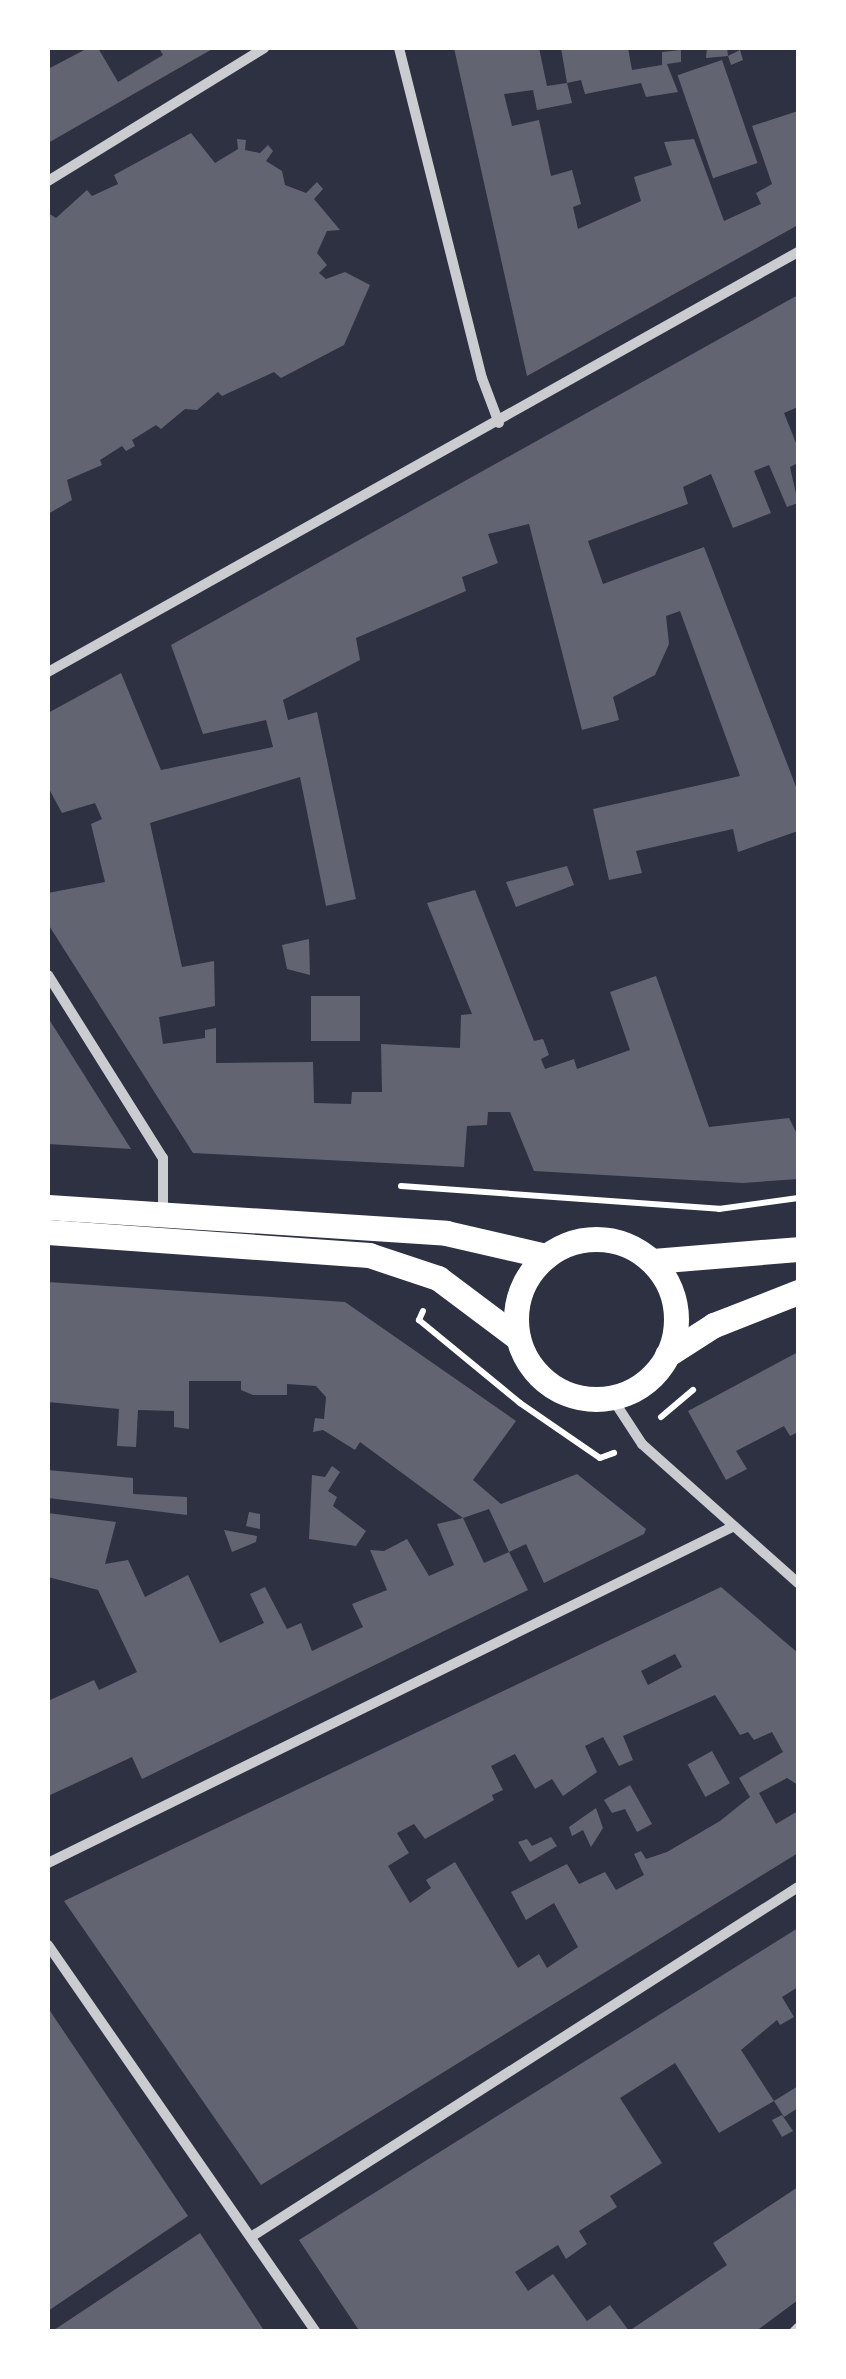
<!DOCTYPE html>
<style>
body{margin:0}
#map{position:relative;width:846px;height:2379px;overflow:hidden;background:#2d3142;font-family:Lato,sans-serif}
div>[style]{position:absolute}
.building>*{inset:0;background:#626471;transform-origin:0 0}
.path>*{height:6px;margin:-3px;padding:0 3px;transform-origin:3px;border-radius:3px;background:#fff}
.minor>*{height:10px;margin:-5px;padding:0 5px;transform-origin:5px;border-radius:5px;background:#caccd0}
.primary>*{height:25px;margin:-12.5px;padding:0 12.5px;transform-origin:12.5px;border-radius:12.5px;background:#fff}
.primary>.ring{margin:-12.5px;padding:0;box-sizing:content-box;background:none;border:25px solid #fff;border-radius:50%}
span{translate:-50% -50%;white-space:nowrap;text-align:center;line-height:1.15;-webkit-text-stroke:10px #fff;paint-order:stroke}
.frame{position:absolute;inset:0;border:50px solid #fff;pointer-events:none}
</style>
<div id="map">
<div class="building">
<i style="clip-path:polygon(88px 48px,98px 48px,118px 82px,163px 55px,159px 48px,214px 48px,48px 143px,48px 69px)"></i>
<i style="clip-path:polygon(454px 48px,539px 48px,547px 86px,567px 83px,572px 103px,537px 110px,533px 90px,504px 94px,512px 126px,539px 120px,551px 176px,572px 170px,581px 204px,573px 207px,578px 229px,641px 201px,634px 177px,672px 165px,664px 142px,694px 139px,724px 221px,761px 204px,756px 193px,772px 184px,752px 126px,798px 111px,798px 225px,527px 376px)"></i>
<i style="clip-path:polygon(561px 48px,628px 48px,632px 70px,662px 65px,662px 52px,681px 50px,681px 62px,667px 64px,678px 92px,646px 97px,641px 83px,585px 94px,581px 80px,567px 83px)"></i>
<i style="clip-path:polygon(707px 48px,727px 48px,728px 56px,706px 58px)"></i>
<i style="clip-path:polygon(740px 50px,743px 60px,731px 65px,728px 56px)"></i>
<i style="left:722px;top:60px;width:109px;height:47px;rotate:71deg"></i>
<i style="clip-path:polygon(191px 133px,215px 163px,238px 149px,237px 139px,246px 140px,245px 150px,260px 153px,268px 145px,273px 151px,266px 161px,282px 171px,285px 185px,306px 193px,317px 182px,323px 189px,314px 199px,340px 230px,327px 231px,317px 253px,327px 265px,319px 273px,326px 279px,345px 272px,370px 285px,344px 345px,281px 378px,274px 372px,222px 396px,218px 392px,197px 410px,185px 409px,161px 429px,156px 425px,132px 440px,135px 446px,126px 451px,122px 446px,100px 460px,102px 465px,67px 480px,72px 500px,48px 514px,48px 213px,56px 218px,87px 190px,92px 196px,118px 184px,114px 175px)"></i>
<i style="clip-path:polygon(798px 295px,798px 407px,784px 413px,798px 448px,798px 463px,790px 467px,798px 503px,787px 507px,769px 465px,754px 471px,771px 513px,733px 528px,711px 474px,683px 487px,688px 504px,588px 541px,603px 584px,704px 547px,798px 792px,798px 831px,738px 852px,733px 829px,636px 851px,642px 873px,609px 880px,593px 809px,740px 776px,680px 611px,666px 616px,669px 644px,655px 675px,613px 697px,619px 720px,582px 730px,529px 524px,488px 534px,498px 563px,462px 577px,466px 591px,356px 638px,360px 660px,283px 700px,288px 720px,317px 712px,356px 899px,326px 906px,300px 777px,150px 823px,182px 967px,214px 961px,215px 1006px,159px 1017px,163px 1044px,205px 1038px,205px 1030px,216px 1028px,216px 1063px,313px 1062px,314px 1103px,351px 1104px,352px 1092px,382px 1092px,381px 1044px,460px 1048px,461px 1015px,472px 1014px,427px 903px,475px 890px,534px 1041px,543px 1039px,549px 1055px,541px 1059px,545px 1069px,574px 1059px,577px 1069px,630px 1050px,610px 992px,656px 976px,709px 1127px,789px 1118px,798px 1136px,798px 1179px,743px 1183px,534px 1171px,510px 1112px,488px 1112px,487px 1125px,467px 1126px,464px 1167px,193px 1153px,48px 924px,48px 893px,105px 882px,91px 824px,102px 819px,95px 803px,62px 813px,48px 787px,48px 713px,121px 673px,161px 770px,273px 747px,266px 720px,203px 734px,171px 645px)"></i>
<i style="clip-path:polygon(567px 866px,574px 885px,516px 907px,506px 882px)"></i>
<i style="clip-path:polygon(309px 939px,310px 975px,287px 969px,282px 945px)"></i>
<i style="left:311px;top:996px;width:49px;height:45px"></i>
<i style="clip-path:polygon(48px 1018px,52px 1024px,131px 1149px,48px 1144px)"></i>
<i style="clip-path:polygon(evenodd,48px 1282px,345px 1302px,516px 1421px,473px 1480px,501px 1504px,577px 1474px,646px 1529px,644px 1534px,544px 1583px,526px 1544px,509px 1552px,528px 1590px,142px 1779px,132px 1757px,48px 1796px,48px 1701px,94px 1680px,99px 1690px,137px 1672px,98px 1590px,48px 1577px,48px 1513px,116px 1522px,105px 1564px,128px 1560px,145px 1597px,188px 1575px,220px 1643px,264px 1623px,250px 1594px,265px 1587px,287px 1629px,301px 1623px,312px 1651px,363px 1627px,352px 1604px,387px 1590px,370px 1550px,384px 1551px,407px 1539px,429px 1576px,454px 1565px,437px 1524px,463px 1518px,360px 1442px,355px 1450px,323px 1430px,313px 1432px,315px 1418px,324px 1419px,326px 1397px,316px 1386px,287px 1384px,287px 1395px,253px 1395px,241px 1390px,241px 1381px,189px 1381px,189px 1429px,174px 1427px,174px 1411px,138px 1410px,136px 1447px,117px 1446px,119px 1409px,48px 1402px,48px 1282px,489px 1509px,509px 1552px,484px 1563px,463px 1518px,489px 1509px)"></i>
<i style="clip-path:polygon(798px 1352px,798px 1432px,790px 1436px,784px 1426px,736px 1451px,747px 1469px,726px 1480px,688px 1411px)"></i>
<i style="clip-path:polygon(332px 1466px,340px 1472px,328px 1491px,337px 1497px,333px 1506px,366px 1531px,356px 1546px,309px 1539px,312px 1475px,325px 1477px)"></i>
<i style="clip-path:polygon(48px 1470px,133px 1478px,133px 1494px,187px 1497px,187px 1515px,48px 1498px)"></i>
<i style="clip-path:polygon(249px 1512px,260px 1514px,260px 1529px,246px 1526px)"></i>
<i style="clip-path:polygon(224px 1530px,257px 1536px,256px 1542px,232px 1552px)"></i>
<i style="clip-path:polygon(evenodd,721px 1587px,798px 1653px,798px 1785px,787px 1778px,759px 1793px,776px 1824px,798px 1811px,798px 1853px,261px 2185px,64px 1901px,721px 1587px,675px 1654px,682px 1667px,648px 1685px,641px 1671px,675px 1654px,721px 1587px,715px 1695px,740px 1735px,748px 1732px,754px 1740px,772px 1732px,783px 1752px,739px 1778px,750px 1797px,720px 1821px,667px 1852px,646px 1859px,641px 1851px,634px 1854px,644px 1875px,616px 1890px,605px 1872px,579px 1884px,567px 1864px,511px 1892px,526px 1920px,554px 1903px,578px 1947px,547px 1968px,539px 1954px,518px 1968px,455px 1862px,426px 1880px,431px 1888px,410px 1903px,388px 1866px,409px 1853px,397px 1833px,414px 1824px,425px 1839px,494px 1800px,492px 1795px,503px 1790px,491px 1766px,515px 1754px,535px 1789px,552px 1779px,563px 1796px,597px 1772px,585px 1746px,603px 1737px,619px 1766px,633px 1760px,623px 1736px,715px 1695px)"></i>
<i style="left:712px;top:1751px;width:37px;height:28px;rotate:61deg"></i>
<i style="clip-path:polygon(630px 1785px,652px 1824px,637px 1832px,625px 1809px,612px 1813px,604px 1800px)"></i>
<i style="clip-path:polygon(596px 1808px,603px 1828px,591px 1847px,583px 1830px,572px 1836px,569px 1827px)"></i>
<i style="clip-path:polygon(551px 1837px,557px 1846px,530px 1862px,518px 1842px,527px 1839px,532px 1846px)"></i>
<i style="clip-path:polygon(798px 1928px,798px 1987px,782px 1997px,794px 2017px,780px 2025px,777px 2020px,741px 2050px,774px 2101px,719px 2133px,675px 2063px,620px 2098px,662px 2163px,610px 2196px,617px 2207px,579px 2231px,587px 2244px,566px 2259px,558px 2245px,515px 2272px,528px 2291px,553px 2274px,587px 2321px,610px 2305px,629px 2331px,727px 2265px,713px 2243px,798px 2187px,798px 2300px,755px 2332px,360px 2332px,299px 2240px)"></i>
<i style="clip-path:polygon(48px 2008px,188px 2216px,48px 2311px)"></i>
<i style="clip-path:polygon(798px 2086px,798px 2108px,784px 2117px,774px 2101px)"></i>
<i style="clip-path:polygon(782px 2115px,793px 2131px,782px 2137px,772px 2120px)"></i>
<i style="clip-path:polygon(200px 2233px,265px 2332px,51px 2332px)"></i>
</div>
<div class="path">
<i style="left:401px;top:1186px;width:319px;rotate:4.1deg"></i>
<i style="left:719px;top:1209px;width:80px;rotate:-7.9deg"></i>
<i style="left:423px;top:1311px;width:10px;rotate:114deg"></i>
<i style="left:419px;top:1320px;width:131px;rotate:39.4deg"></i>
<i style="left:520px;top:1403px;width:97px;rotate:34.5deg"></i>
<i style="left:600px;top:1458px;width:15px;rotate:-20deg"></i>
<i style="left:661px;top:1417px;width:42px;rotate:-40.2deg"></i>
</div>
<div class="minor">
<i style="left:399px;top:48px;width:340px;rotate:75.9deg"></i>
<i style="left:482px;top:378px;width:48px;rotate:69.3deg"></i>
<i style="left:48px;top:181px;width:254px;rotate:-31.6deg"></i>
<i style="left:48px;top:672px;width:860px;rotate:-29.25deg"></i>
<i style="left:48px;top:975px;width:216px;rotate:57.9deg"></i>
<i style="left:163px;top:1158px;width:58px;rotate:90deg"></i>
<i style="left:612px;top:1398px;width:55px;rotate:56.9deg"></i>
<i style="left:642px;top:1444px;width:209px;rotate:41.7deg"></i>
<i style="left:48px;top:1863px;width:764px;rotate:-26.16deg"></i>
<i style="left:48px;top:1945px;width:471px;rotate:55.3deg"></i>
<i style="left:251px;top:2237px;width:649px;rotate:-32.61deg"></i>
<i style="left:794px;top:2332px;width:6px;rotate:-45deg"></i>
</div>
<div class="primary">
<i style="left:48px;top:1207px;width:399px;rotate:3.7deg"></i>
<i style="left:446px;top:1233px;width:103px;rotate:13deg"></i>
<i style="left:48px;top:1232px;width:322px;rotate:4.1deg"></i>
<i style="left:369px;top:1255px;width:73px;rotate:18.4deg"></i>
<i style="left:438px;top:1278px;width:100px;rotate:36.9deg"></i>
<i class="ring" style="left:516px;top:1239px;width:135px;height:135px"></i>
<i style="left:653px;top:1261px;width:145px;rotate:-4.7deg"></i>
<i style="left:667px;top:1355px;width:56px;rotate:-32.6deg"></i>
<i style="left:714px;top:1325px;width:90px;rotate:-21.4deg"></i>
</div>
<div class="frame"></div>
</div>
